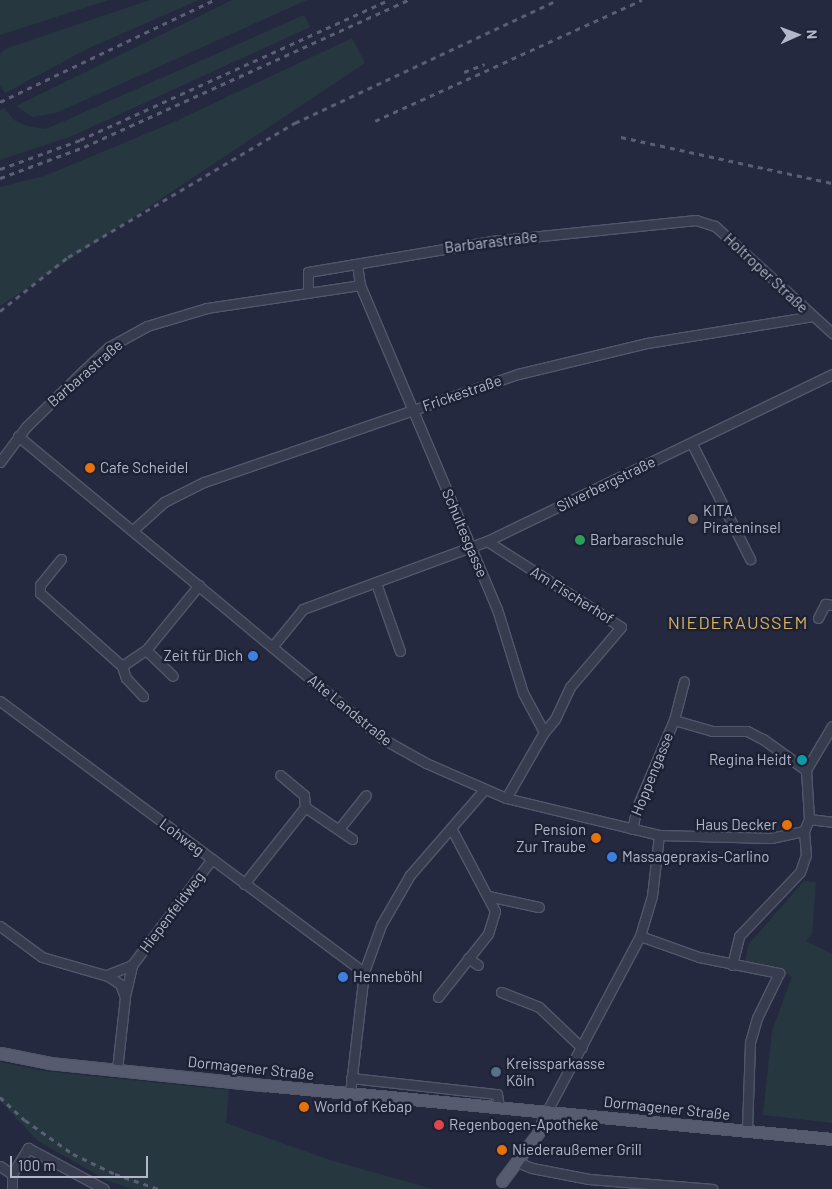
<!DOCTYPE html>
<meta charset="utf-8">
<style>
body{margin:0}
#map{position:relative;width:832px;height:1189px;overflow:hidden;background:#24293f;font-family:Barlow,sans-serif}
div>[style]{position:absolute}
.green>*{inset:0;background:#263740}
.roads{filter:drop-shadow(1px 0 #53576a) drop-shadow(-1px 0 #53576a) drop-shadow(0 1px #53576a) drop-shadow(0 -1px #53576a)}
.minor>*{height:9px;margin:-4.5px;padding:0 4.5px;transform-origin:4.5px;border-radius:4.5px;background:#383c4f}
.major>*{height:11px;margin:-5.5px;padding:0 5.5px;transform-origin:5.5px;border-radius:5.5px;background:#565b6f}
.rail>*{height:2.5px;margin-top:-1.25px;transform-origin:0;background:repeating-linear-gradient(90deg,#5a5f76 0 5px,transparent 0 10px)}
.dots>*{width:14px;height:14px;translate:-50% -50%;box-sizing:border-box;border:2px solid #1d2134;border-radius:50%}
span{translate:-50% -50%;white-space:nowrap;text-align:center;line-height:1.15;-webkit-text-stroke:5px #1d2134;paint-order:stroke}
.street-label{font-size:15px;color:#b4b7ca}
.poi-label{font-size:15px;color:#b4b7ca}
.left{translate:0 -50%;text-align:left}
.right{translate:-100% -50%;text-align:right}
.quarter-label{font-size:18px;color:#d7b162;letter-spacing:1px}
.north{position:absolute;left:772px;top:10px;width:50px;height:50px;-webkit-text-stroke:4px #1d2134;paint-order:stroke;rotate:88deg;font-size:14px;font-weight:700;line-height:20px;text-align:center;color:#b4b7ca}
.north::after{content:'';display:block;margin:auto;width:18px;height:22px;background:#b4b7ca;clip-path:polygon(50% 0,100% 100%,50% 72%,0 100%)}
.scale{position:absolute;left:10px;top:1156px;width:138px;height:22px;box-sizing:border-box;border:2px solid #b4b7ca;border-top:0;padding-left:6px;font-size:15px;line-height:18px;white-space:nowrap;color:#b4b7ca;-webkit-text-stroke:4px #1d2134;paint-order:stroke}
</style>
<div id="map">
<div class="green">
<i style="clip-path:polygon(0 0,109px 0,0 35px)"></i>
<i style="clip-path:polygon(150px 0,199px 0,87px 49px,5px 93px,0 86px,0 54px,5px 49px)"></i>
<i style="clip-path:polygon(232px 0,307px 0,56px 113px,32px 117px,16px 106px)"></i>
<i style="clip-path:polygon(304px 15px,310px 27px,72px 136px,0 160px,0 110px,4px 108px,14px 120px,26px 126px,46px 129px)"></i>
<i style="clip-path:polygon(352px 38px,365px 63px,0 306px,0 187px,47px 175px,174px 122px)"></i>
<i style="clip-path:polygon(804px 881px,816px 882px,812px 934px,806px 941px,832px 954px,832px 1123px,763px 1115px,772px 1031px,792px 977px,778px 969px,745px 962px,748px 945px)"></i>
<i style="clip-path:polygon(0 1062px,43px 1071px,229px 1090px,226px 1123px,330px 1160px,433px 1189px,133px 1189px,108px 1181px,38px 1141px,0 1101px)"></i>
</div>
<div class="roads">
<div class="minor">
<i style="left:357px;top:264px;width:21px;rotate:82deg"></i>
<i style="left:360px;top:285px;width:352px;rotate:67.1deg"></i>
<i style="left:497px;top:609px;width:88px;rotate:72.8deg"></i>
<i style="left:523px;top:693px;width:44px;rotate:61.7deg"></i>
<i style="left:308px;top:293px;width:21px;rotate:-90deg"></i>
<i style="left:308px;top:272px;width:187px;rotate:-9.6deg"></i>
<i style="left:492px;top:241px;width:205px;rotate:-5.9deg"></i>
<i style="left:696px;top:220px;width:20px;rotate:18deg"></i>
<i style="left:715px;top:226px;width:159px;rotate:42.4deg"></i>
<i style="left:18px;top:436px;width:474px;rotate:39.7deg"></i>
<i style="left:383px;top:739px;width:49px;rotate:29.2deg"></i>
<i style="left:426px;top:763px;width:87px;rotate:23.6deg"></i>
<i style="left:506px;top:798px;width:157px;rotate:13.6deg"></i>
<i style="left:659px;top:835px;width:112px;rotate:1.5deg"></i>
<i style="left:771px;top:838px;width:34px;rotate:-12deg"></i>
<i style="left:804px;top:831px;width:13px;rotate:-67deg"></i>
<i style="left:692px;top:444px;width:129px;rotate:63.2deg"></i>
<i style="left:0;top:462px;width:44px;rotate:-53.4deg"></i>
<i style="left:26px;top:427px;width:80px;rotate:-44.5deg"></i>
<i style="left:83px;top:371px;width:35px;rotate:-43deg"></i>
<i style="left:109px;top:347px;width:43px;rotate:-28.9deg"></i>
<i style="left:147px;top:326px;width:63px;rotate:-16.7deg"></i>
<i style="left:207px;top:308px;width:155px;rotate:-8.5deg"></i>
<i style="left:133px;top:530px;width:42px;rotate:-42.1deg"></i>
<i style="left:164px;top:502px;width:45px;rotate:-26.6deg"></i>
<i style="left:204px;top:482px;width:332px;rotate:-19deg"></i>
<i style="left:518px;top:374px;width:133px;rotate:-13.5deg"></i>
<i style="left:647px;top:343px;width:168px;rotate:-9.2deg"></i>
<i style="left:487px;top:541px;width:159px;rotate:32.7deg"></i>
<i style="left:621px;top:627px;width:79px;rotate:130.4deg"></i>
<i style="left:570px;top:687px;width:35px;rotate:115deg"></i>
<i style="left:555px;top:719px;width:17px;rotate:130deg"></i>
<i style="left:544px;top:732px;width:76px;rotate:119.9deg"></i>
<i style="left:61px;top:559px;width:33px;rotate:129deg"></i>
<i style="left:40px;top:585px;width:8px;rotate:90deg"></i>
<i style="left:40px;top:593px;width:110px;rotate:41.7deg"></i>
<i style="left:122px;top:666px;width:29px;rotate:-34deg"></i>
<i style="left:146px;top:650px;width:84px;rotate:-50.8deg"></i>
<i style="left:376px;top:583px;width:72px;rotate:70.6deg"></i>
<i style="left:818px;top:618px;width:16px;rotate:-63deg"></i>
<i style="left:825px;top:604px;width:7px;rotate:8deg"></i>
<i style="left:272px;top:647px;width:49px;rotate:-50.8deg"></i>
<i style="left:303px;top:609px;width:196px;rotate:-20.3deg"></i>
<i style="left:487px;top:541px;width:383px;rotate:-25.8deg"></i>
<i style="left:146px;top:650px;width:37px;rotate:44deg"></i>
<i style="left:122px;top:666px;width:13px;rotate:72deg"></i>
<i style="left:126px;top:678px;width:25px;rotate:47deg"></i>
<i style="left:0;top:701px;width:454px;rotate:36.7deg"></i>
<i style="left:674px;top:720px;width:40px;rotate:16deg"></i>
<i style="left:712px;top:731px;width:35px"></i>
<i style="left:747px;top:731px;width:18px;rotate:27deg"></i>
<i style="left:763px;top:739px;width:53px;rotate:35.8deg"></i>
<i style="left:305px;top:807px;width:57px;rotate:34.2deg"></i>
<i style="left:809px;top:819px;width:49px;rotate:-93.5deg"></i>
<i style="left:806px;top:770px;width:51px;rotate:-59.4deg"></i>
<i style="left:809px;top:819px;width:23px;rotate:7deg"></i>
<i style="left:339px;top:829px;width:43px;rotate:-51.5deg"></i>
<i style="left:632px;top:829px;width:23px;rotate:-77deg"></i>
<i style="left:637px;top:807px;width:95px;rotate:-67deg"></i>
<i style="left:674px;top:720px;width:40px;rotate:-75.6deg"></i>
<i style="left:244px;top:884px;width:98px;rotate:-51.6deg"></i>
<i style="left:305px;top:807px;width:12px;rotate:-95deg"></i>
<i style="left:304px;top:795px;width:31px;rotate:-140deg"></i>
<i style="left:488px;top:896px;width:52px;rotate:12.2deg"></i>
<i style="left:0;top:926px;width:52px;rotate:36.4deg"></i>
<i style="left:42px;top:957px;width:69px;rotate:16.1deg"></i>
<i style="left:108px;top:976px;width:14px;rotate:34deg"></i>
<i style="left:120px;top:984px;width:14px;rotate:69deg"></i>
<i style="left:125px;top:997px;width:73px;rotate:96.3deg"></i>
<i style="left:640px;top:936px;width:63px;rotate:19.6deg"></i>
<i style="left:699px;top:957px;width:82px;rotate:11.3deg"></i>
<i style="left:779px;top:973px;width:50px;rotate:116.1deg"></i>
<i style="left:757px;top:1018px;width:26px;rotate:106deg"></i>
<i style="left:750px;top:1043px;width:88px;rotate:92deg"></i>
<i style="left:468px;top:958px;width:12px;rotate:35deg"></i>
<i style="left:732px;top:965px;width:30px;rotate:-76deg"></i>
<i style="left:739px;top:936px;width:88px;rotate:-46.4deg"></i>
<i style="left:800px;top:872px;width:18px;rotate:-71deg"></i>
<i style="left:806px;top:855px;width:24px;rotate:-95deg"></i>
<i style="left:107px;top:975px;width:27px;rotate:-22deg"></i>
<i style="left:132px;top:965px;width:133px;rotate:-53deg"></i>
<i style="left:501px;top:992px;width:41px;rotate:21.5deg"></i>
<i style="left:539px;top:1007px;width:59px;rotate:43.6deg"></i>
<i style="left:125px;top:996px;width:32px;rotate:-77deg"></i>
<i style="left:438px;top:997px;width:80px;rotate:-51.6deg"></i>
<i style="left:488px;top:934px;width:24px;rotate:-73deg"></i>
<i style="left:495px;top:911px;width:94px;rotate:-117.9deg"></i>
<i style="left:351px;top:1078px;width:147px;rotate:6.3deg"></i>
<i style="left:497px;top:1094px;width:12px;rotate:81deg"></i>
<i style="left:350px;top:1093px;width:122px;rotate:-83.4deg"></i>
<i style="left:364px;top:972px;width:50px;rotate:-70.1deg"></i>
<i style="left:381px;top:925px;width:58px;rotate:-59.9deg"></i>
<i style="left:410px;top:875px;width:113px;rotate:-49deg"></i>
<i style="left:547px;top:1111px;width:198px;rotate:-62deg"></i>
<i style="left:640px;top:936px;width:42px;rotate:-73.3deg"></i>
<i style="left:652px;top:896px;width:61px;rotate:-83.5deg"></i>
<i style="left:517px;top:1162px;width:16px;rotate:22deg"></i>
<i style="left:532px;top:1168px;width:58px;rotate:10.9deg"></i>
<i style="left:589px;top:1179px;width:124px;rotate:4.6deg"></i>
<i style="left:0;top:1166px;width:14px;rotate:34deg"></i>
<i style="left:12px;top:1189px;width:15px;rotate:-90deg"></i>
<i style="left:12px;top:1174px;width:31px;rotate:-58deg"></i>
<i style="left:28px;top:1148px;width:86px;rotate:28.3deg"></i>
</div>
<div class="major">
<i style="left:0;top:1053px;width:51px;rotate:11.3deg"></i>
<i style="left:50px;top:1063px;width:215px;rotate:5.9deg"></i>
<i style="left:264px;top:1085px;width:571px;rotate:5.43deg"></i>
<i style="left:502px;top:1181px;width:60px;rotate:-53.1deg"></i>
<i style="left:538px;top:1133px;width:24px;rotate:-68deg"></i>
</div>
</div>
<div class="rail">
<i style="left:464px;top:72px;width:22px;rotate:-21deg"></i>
<i style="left:0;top:102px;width:237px;rotate:-25.5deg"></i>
<i style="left:375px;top:121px;width:293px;rotate:-24.4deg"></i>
<i style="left:621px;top:137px;width:216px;rotate:12.3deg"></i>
<i style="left:0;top:169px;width:85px;rotate:-19.9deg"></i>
<i style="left:80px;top:140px;width:338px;rotate:-24.4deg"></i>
<i style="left:0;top:178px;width:90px;rotate:-20.3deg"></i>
<i style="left:84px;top:147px;width:356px;rotate:-24.4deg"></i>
<i style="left:0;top:311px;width:87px;rotate:-38.5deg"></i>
<i style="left:68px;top:257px;width:264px;rotate:-30.6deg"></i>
<i style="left:295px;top:123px;width:290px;rotate:-25.1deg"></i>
<i style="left:0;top:1097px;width:34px;rotate:43deg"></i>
<i style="left:25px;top:1120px;width:59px;rotate:35.3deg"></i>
<i style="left:73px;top:1154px;width:47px;rotate:25.5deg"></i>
<i style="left:115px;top:1174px;width:46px;rotate:18.8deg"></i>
</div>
<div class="dots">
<i style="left:90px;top:468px;background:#e8710a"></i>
<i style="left:693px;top:519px;background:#8d6e63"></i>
<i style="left:580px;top:540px;background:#2e9e5b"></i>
<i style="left:253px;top:656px;background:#3f7fe0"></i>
<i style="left:802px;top:760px;background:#0f9aa8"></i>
<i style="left:787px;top:825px;background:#e8710a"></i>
<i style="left:596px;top:838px;background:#e8710a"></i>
<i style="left:612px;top:857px;background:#3f7fe0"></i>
<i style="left:343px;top:977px;background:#3f7fe0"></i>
<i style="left:496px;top:1072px;background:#5c6f8a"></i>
<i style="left:304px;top:1107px;background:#e8710a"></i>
<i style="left:439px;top:1125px;background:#e0444e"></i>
<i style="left:502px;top:1150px;background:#e8710a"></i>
</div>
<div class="street-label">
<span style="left:491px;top:242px;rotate:-7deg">Barbarastraße</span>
<span style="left:766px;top:273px;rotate:43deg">Holtroper Straße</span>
<span style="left:85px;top:373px;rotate:-41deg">Barbarastraße</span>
<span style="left:462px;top:393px;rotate:-19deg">Frickestraße</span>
<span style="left:606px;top:484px;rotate:-26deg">Silverbergstraße</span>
<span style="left:465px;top:533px;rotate:67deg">Schultesgasse</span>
<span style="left:572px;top:595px;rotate:32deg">Am Fischerhof</span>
<span style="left:350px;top:710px;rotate:39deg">Alte Landstraße</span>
<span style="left:652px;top:774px;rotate:-68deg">Hoppengasse</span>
<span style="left:182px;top:837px;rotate:37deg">Lohweg</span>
<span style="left:172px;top:912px;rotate:-53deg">Hiepenfeldweg</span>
<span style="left:251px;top:1068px;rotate:6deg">Dormagener Straße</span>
<span style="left:667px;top:1108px;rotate:6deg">Dormagener Straße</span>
</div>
<div class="poi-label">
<span class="left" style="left:100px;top:468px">Cafe Scheidel</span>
<span class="left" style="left:703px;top:519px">KITA<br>Pirateninsel</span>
<span class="left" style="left:590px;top:540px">Barbaraschule</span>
<span class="right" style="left:243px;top:656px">Zeit für Dich</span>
<span class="right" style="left:792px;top:760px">Regina Heidt</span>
<span class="right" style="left:777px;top:825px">Haus Decker</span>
<span class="right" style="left:586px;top:838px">Pension<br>Zur Traube</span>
<span class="left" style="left:622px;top:857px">Massagepraxis-Carlino</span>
<span class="left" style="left:353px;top:977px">Henneböhl</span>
<span class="left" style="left:506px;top:1072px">Kreissparkasse<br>Köln</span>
<span class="left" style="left:314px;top:1107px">World of Kebap</span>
<span class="left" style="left:449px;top:1125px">Regenbogen-Apotheke</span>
<span class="left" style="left:512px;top:1150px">Niederaußemer Grill</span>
</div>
<div class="quarter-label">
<span style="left:738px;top:622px">NIEDERAUSSEM</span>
</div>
<div class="north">N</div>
<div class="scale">100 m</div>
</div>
